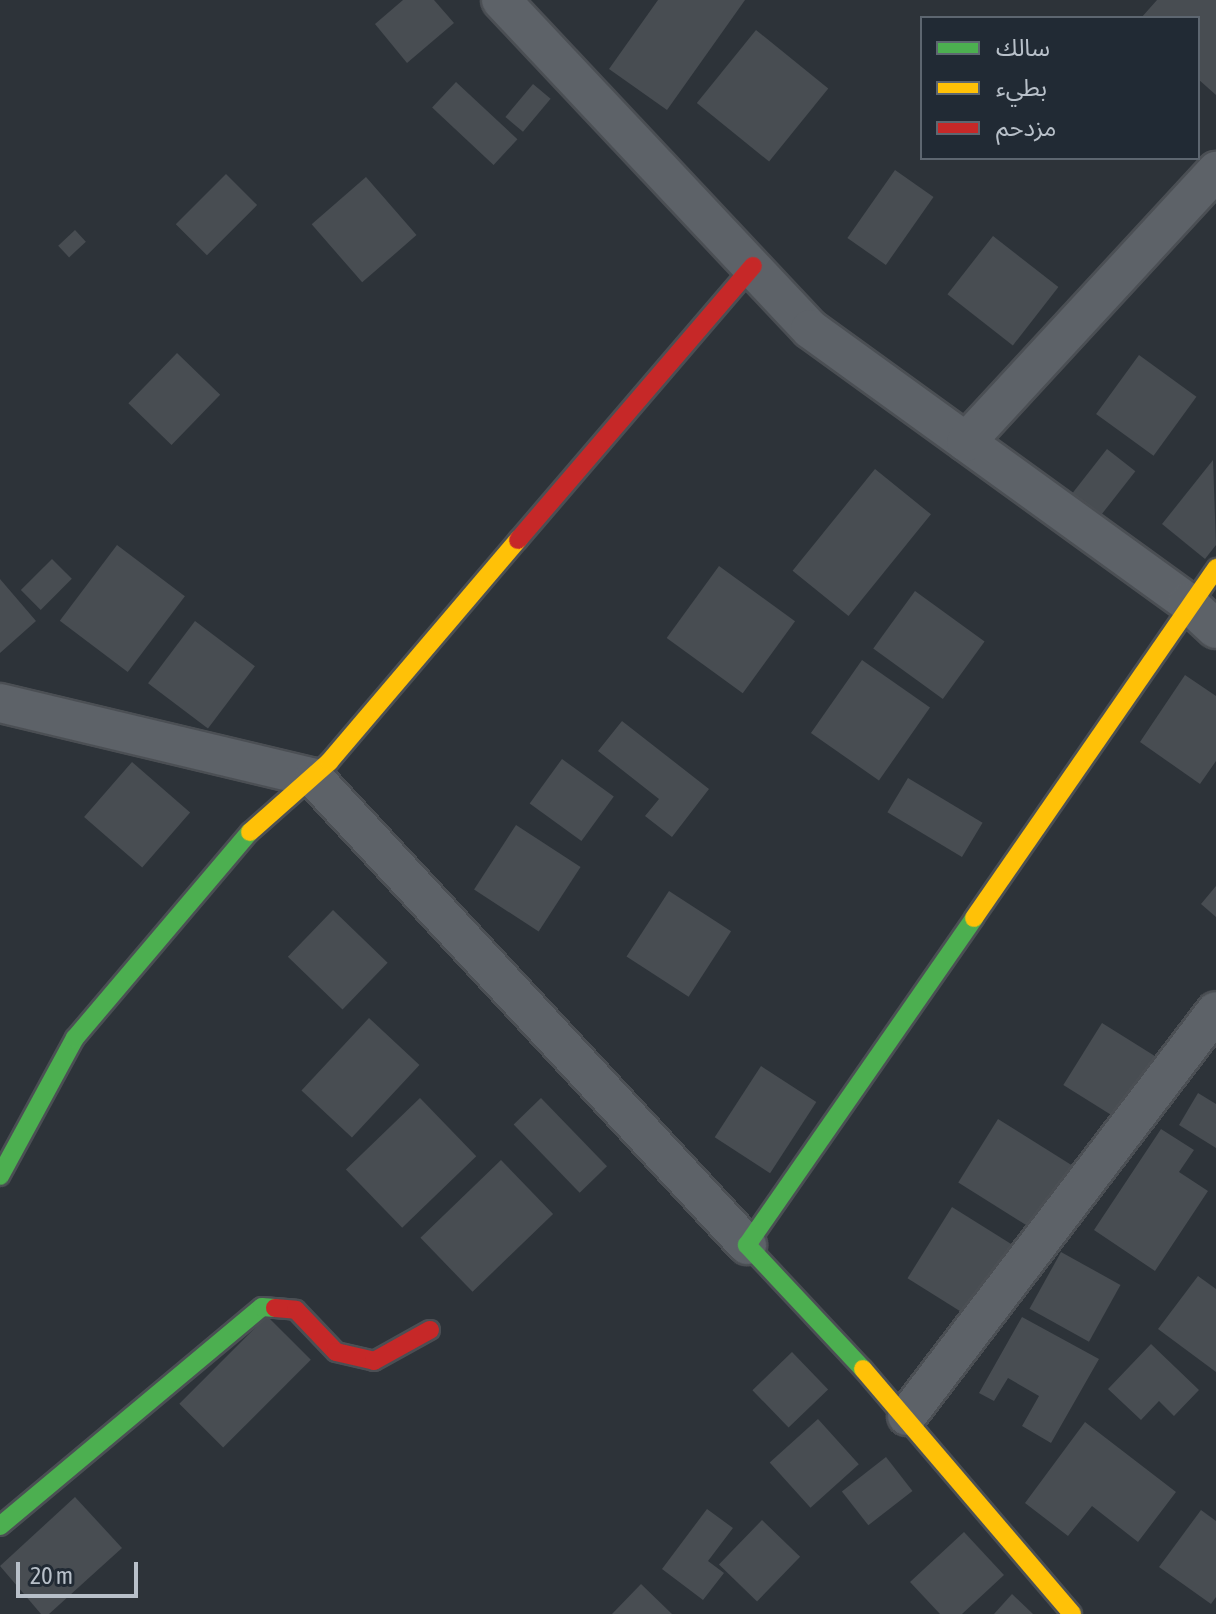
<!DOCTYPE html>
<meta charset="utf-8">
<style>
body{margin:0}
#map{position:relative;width:1216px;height:1614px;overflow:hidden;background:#2d3339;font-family:"Asap Condensed","Noto Sans Arabic",sans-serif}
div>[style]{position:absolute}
.building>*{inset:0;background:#484d52;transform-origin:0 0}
.roads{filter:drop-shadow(2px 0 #4b4f54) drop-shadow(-2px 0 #4b4f54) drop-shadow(0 2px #4b4f54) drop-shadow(0 -2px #4b4f54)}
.street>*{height:38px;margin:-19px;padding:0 19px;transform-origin:19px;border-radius:19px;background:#5d6268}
.fast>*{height:18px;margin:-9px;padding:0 9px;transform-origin:9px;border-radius:9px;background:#4caf50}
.slow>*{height:18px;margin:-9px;padding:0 9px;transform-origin:9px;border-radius:9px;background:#ffc107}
.jam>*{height:18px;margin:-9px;padding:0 9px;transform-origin:9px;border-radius:9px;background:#c62828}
span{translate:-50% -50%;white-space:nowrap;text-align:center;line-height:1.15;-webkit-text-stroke:8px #212a34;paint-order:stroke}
.legend{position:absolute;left:920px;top:16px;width:280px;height:144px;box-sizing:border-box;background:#212a34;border:2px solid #5d6670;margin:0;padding:10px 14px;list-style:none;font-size:24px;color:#b8c0c9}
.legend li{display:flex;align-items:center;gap:16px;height:40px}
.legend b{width:40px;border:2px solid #5d6670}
.scale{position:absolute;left:16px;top:1562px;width:122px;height:36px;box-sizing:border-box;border:4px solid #b8c0c9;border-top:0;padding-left:10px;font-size:24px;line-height:28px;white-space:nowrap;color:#b8c0c9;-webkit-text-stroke:6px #212a34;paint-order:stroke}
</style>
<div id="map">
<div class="building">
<i style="clip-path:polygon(403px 0,434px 0,454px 23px,407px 63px,375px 24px)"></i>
<i style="clip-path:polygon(658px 0,745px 0,667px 110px,609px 69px)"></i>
<i style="clip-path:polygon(1157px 0,1216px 0,1216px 95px,1198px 79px,1198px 18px,1141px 18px)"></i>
<i style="left:756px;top:30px;width:93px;height:94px;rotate:39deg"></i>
<i style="left:456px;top:82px;width:84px;height:35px;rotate:43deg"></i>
<i style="left:533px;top:84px;width:23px;height:43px;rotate:40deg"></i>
<i style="left:895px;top:170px;width:47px;height:83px;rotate:35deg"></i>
<i style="left:226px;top:174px;width:44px;height:71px;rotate:45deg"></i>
<i style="left:366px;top:177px;width:77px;height:72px;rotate:49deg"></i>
<i style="left:75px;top:230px;width:16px;height:23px;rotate:47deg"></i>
<i style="left:993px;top:236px;width:83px;height:74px;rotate:38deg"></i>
<i style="left:177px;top:353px;width:60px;height:70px;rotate:44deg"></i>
<i style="left:1139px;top:355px;width:71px;height:73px;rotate:36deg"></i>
<i style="left:1107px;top:449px;width:36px;height:61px;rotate:38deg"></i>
<i style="clip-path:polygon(1213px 460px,1216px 545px,1205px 559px,1162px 524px)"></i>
<i style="left:875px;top:469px;width:72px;height:131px;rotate:39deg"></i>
<i style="left:117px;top:545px;width:85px;height:95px;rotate:37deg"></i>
<i style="left:52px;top:559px;width:28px;height:44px;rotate:45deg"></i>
<i style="left:719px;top:566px;width:94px;height:89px;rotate:36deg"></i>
<i style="clip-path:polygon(0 579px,36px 621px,0 653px)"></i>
<i style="left:915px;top:591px;width:86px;height:71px;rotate:36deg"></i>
<i style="left:195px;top:621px;width:75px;height:78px;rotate:37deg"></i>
<i style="left:862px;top:660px;width:83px;height:89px;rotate:35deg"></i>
<i style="clip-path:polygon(1185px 675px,1216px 696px,1216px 761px,1200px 784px,1140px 742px)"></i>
<i style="clip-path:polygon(622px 721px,709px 789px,672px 837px,645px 816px,659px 799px,598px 751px)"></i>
<i style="left:562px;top:759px;width:64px;height:55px;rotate:36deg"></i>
<i style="left:132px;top:762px;width:77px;height:73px;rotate:41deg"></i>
<i style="left:908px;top:778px;width:87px;height:40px;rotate:31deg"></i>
<i style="left:516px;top:825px;width:77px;height:77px;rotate:33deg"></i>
<i style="clip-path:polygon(1216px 886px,1216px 917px,1201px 904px)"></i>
<i style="left:669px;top:891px;width:74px;height:78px;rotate:33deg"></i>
<i style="left:333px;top:910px;width:76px;height:65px;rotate:44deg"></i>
<i style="left:369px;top:1018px;width:69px;height:99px;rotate:43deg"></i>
<i style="left:1102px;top:1023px;width:67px;height:73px;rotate:32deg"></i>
<i style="left:761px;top:1066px;width:66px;height:85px;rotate:33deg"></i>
<i style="clip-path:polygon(1198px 1093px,1216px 1104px,1216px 1148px,1179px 1125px)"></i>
<i style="left:420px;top:1098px;width:81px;height:103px;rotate:46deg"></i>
<i style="left:541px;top:1098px;width:95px;height:38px;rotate:46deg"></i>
<i style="left:998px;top:1119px;width:88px;height:75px;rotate:32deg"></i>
<i style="clip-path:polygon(1161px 1129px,1194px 1150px,1179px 1172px,1208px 1191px,1155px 1271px,1094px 1230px)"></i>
<i style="left:501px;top:1160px;width:75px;height:112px;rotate:46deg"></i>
<i style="left:952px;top:1207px;width:73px;height:84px;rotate:32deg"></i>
<i style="left:1061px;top:1252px;width:68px;height:65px;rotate:29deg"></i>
<i style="clip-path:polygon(1198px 1276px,1216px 1289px,1216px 1372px,1158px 1329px)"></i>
<i style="left:267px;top:1316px;width:62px;height:124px;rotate:45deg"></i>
<i style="clip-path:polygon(1022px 1317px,1099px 1359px,1051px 1443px,1022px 1426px,1039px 1396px,1008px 1378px,994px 1401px,979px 1393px)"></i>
<i style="clip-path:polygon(1151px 1344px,1199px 1390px,1174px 1416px,1159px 1401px,1141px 1420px,1108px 1389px)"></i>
<i style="left:792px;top:1352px;width:52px;height:55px;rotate:46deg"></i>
<i style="left:818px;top:1419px;width:61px;height:65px;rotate:48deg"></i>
<i style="clip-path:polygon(1085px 1422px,1176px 1492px,1138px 1542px,1092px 1506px,1068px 1536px,1025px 1503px)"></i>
<i style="left:886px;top:1457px;width:43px;height:56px;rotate:52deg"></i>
<i style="clip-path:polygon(75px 1497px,122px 1548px,49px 1614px,41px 1614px,0 1566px)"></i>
<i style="clip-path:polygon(707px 1509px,733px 1528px,708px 1561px,724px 1573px,703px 1600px,662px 1569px)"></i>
<i style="clip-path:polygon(1201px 1510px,1216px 1521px,1216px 1597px,1211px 1604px,1159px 1567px)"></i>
<i style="left:762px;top:1520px;width:53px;height:62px;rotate:44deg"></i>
<i style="clip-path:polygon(964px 1532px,1004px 1575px,962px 1614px,940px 1614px,910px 1582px)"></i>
<i style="clip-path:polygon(641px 1584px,672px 1614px,612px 1614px)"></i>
<i style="clip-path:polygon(1012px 1594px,1033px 1614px,994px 1614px)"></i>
</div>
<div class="roads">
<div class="street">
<i style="left:501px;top:0;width:451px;rotate:46.8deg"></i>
<i style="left:810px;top:329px;width:467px;rotate:35.9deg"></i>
<i style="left:1188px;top:603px;width:38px;rotate:43deg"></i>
<i style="left:966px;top:442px;width:369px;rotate:-47.3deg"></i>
<i style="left:0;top:703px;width:323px;rotate:13.4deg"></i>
<i style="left:314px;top:778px;width:637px;rotate:47.16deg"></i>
<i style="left:907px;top:1416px;width:509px;rotate:-52.66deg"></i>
</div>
<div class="fast">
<i style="left:0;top:1176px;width:157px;rotate:-61.5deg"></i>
<i style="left:75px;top:1038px;width:270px;rotate:-49.7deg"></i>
<i style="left:863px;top:1369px;width:170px;rotate:-133.1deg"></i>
<i style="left:747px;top:1245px;width:398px;rotate:-55.2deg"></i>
<i style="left:0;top:1526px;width:341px;rotate:-39.9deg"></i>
<i style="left:262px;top:1307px;width:13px;rotate:4deg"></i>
</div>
<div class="slow">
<i style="left:250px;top:832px;width:106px;rotate:-41.5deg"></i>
<i style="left:329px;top:762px;width:292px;rotate:-49.6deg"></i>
<i style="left:974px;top:918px;width:426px;rotate:-55.3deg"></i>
<i style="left:863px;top:1369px;width:322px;rotate:49.5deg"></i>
</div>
<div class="jam">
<i style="left:518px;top:540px;width:361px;rotate:-49.4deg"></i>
<i style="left:275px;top:1308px;width:21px;rotate:5deg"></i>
<i style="left:296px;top:1310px;width:58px;rotate:46.4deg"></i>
<i style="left:336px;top:1352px;width:39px;rotate:13deg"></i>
<i style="left:374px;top:1361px;width:64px;rotate:-29deg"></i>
</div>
</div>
<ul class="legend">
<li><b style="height:10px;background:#4caf50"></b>سالك</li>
<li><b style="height:10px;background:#ffc107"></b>بطيء</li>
<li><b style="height:10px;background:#c62828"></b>مزدحم</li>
</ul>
<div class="scale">20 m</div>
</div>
